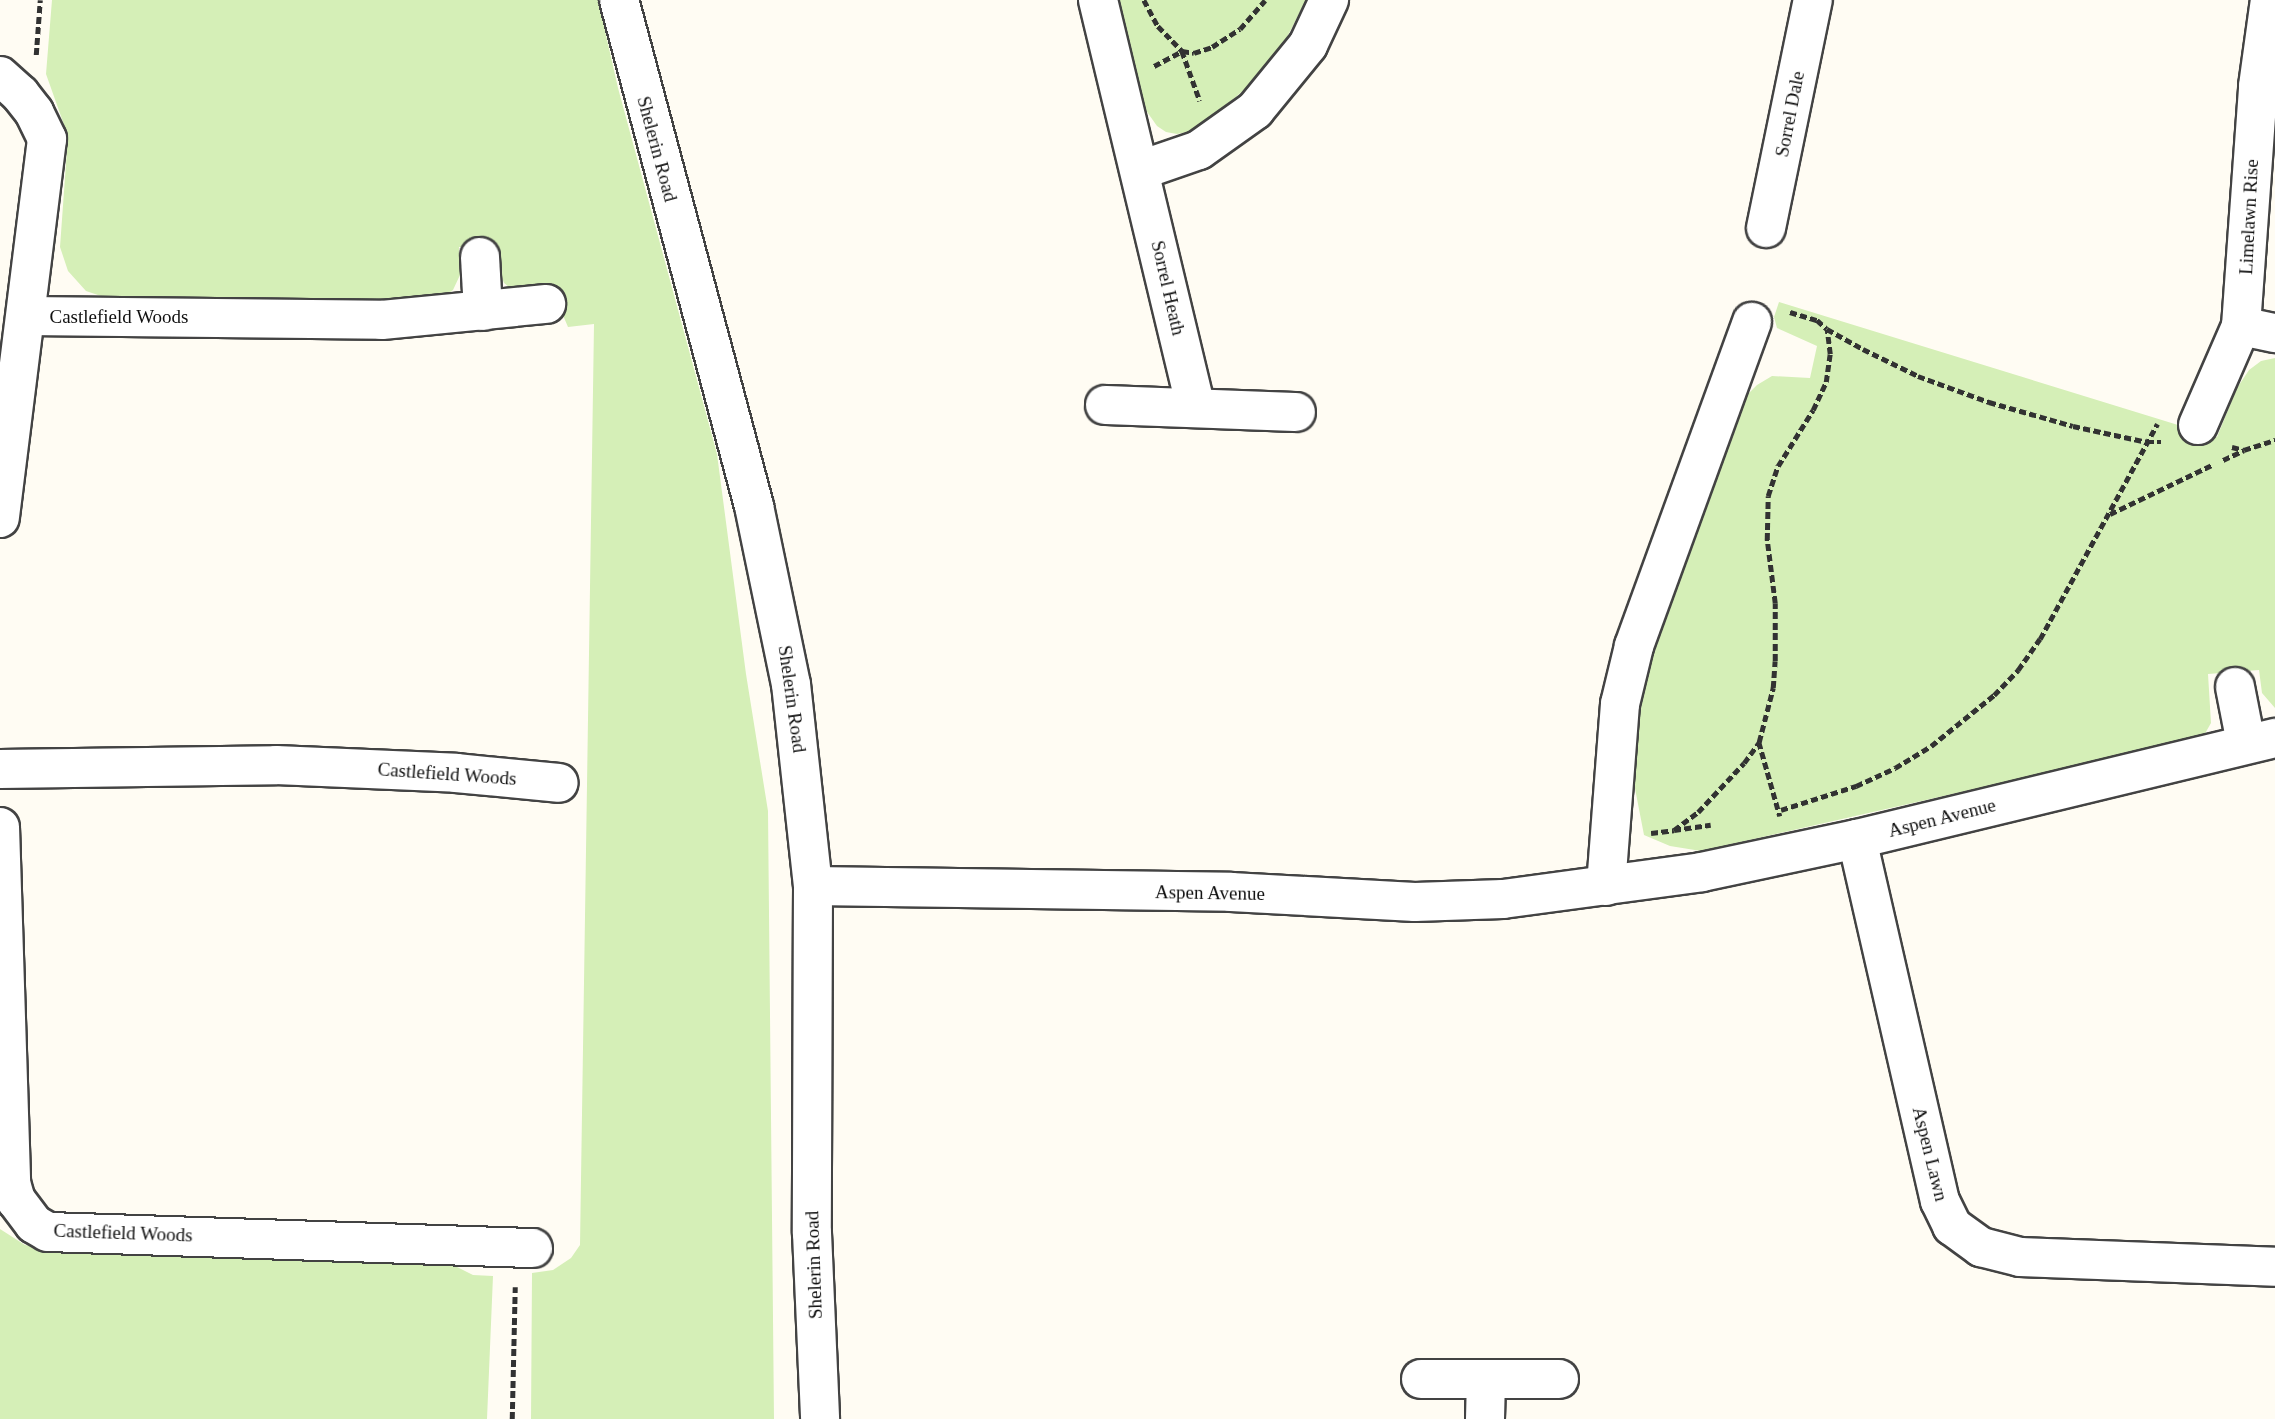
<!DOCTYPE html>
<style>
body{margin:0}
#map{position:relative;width:2275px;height:1419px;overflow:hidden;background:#fffcf3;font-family:Georgia,serif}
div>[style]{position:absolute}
.green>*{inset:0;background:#d5efb7}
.path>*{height:4.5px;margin-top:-2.25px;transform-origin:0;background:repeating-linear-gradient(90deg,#323232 0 7px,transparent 0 10.5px)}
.roads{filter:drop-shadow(2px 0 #434343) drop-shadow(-2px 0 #434343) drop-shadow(0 2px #434343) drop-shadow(0 -2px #434343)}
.minor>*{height:38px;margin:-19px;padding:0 19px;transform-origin:19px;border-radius:19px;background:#fff}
.tertiary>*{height:38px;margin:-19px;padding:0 19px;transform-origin:19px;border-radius:19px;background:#fff}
span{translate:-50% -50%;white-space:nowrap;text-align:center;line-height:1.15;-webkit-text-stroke:7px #fff;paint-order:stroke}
.street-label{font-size:19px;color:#101010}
</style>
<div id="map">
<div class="green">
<i style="clip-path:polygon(52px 0,598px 0,618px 88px,717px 454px,746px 674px,768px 811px,774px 1419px,531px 1419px,532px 1273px,553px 1270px,571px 1258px,580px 1245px,594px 324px,568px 327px,553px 292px,513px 290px,504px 283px,500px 273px,497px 246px,459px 247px,460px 275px,453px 290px,442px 298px,378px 305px,101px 296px,86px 291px,68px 271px,60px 247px,68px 136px,46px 74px)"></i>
<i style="clip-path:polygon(1115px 0,1306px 0,1283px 45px,1250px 85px,1213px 116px,1187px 132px,1177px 134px,1166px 132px,1157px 126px,1145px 109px)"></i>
<i style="clip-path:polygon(1779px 302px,2217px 437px,2237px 388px,2249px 370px,2261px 361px,2275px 358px,2275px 708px,2262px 693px,2259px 670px,2208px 674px,2211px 723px,2203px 737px,1701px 851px,1670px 846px,1644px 835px,1632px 773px,1634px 737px,1648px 661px,1740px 409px,1747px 395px,1757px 385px,1772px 376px,1810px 378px,1817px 346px,1777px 328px,1774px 317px)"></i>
<i style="clip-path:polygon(0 1229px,25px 1245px,40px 1248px,451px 1264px,473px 1275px,493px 1276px,487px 1419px,0 1419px)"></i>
</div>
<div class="path">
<i style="left:1144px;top:0;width:30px;rotate:62deg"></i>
<i style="left:1158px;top:26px;width:35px;rotate:46deg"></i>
<i style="left:1182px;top:51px;width:53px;rotate:70.2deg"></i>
<i style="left:36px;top:55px;width:55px;rotate:-85.8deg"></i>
<i style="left:1154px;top:66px;width:32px;rotate:-28deg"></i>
<i style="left:1182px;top:51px;width:12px;rotate:9deg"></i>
<i style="left:1194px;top:53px;width:19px;rotate:-18deg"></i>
<i style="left:1212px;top:47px;width:33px;rotate:-33deg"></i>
<i style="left:1240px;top:29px;width:38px;rotate:-49deg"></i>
<i style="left:1790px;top:312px;width:28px;rotate:17deg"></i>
<i style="left:1817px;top:320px;width:13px;rotate:42deg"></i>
<i style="left:1827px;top:329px;width:41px;rotate:29.1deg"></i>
<i style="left:1863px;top:349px;width:61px;rotate:26.1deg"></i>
<i style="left:1918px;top:376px;width:76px;rotate:20.1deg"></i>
<i style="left:1989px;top:402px;width:87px;rotate:15.9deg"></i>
<i style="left:2073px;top:426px;width:76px;rotate:12.2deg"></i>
<i style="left:2147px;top:442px;width:14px"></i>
<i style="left:2232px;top:447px;width:12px;rotate:14deg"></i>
<i style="left:2244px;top:450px;width:33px;rotate:-18deg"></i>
<i style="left:2223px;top:460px;width:23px;rotate:-25deg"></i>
<i style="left:2110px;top:514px;width:113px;rotate:-25.7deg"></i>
<i style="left:1759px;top:742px;width:77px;rotate:74.2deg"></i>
<i style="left:1781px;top:810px;width:79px;rotate:-17.7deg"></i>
<i style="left:1856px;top:786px;width:43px;rotate:-24.8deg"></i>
<i style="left:1895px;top:768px;width:42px;rotate:-31.4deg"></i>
<i style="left:1931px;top:746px;width:81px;rotate:-39deg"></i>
<i style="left:1994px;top:695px;width:35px;rotate:-46deg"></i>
<i style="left:2018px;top:670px;width:38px;rotate:-55deg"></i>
<i style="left:2040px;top:639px;width:245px;rotate:-61.4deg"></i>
<i style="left:1674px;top:830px;width:37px;rotate:-8deg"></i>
<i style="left:1651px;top:833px;width:23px;rotate:-7deg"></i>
<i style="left:1674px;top:830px;width:30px;rotate:-37deg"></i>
<i style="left:1698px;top:812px;width:67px;rotate:-46.8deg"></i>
<i style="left:1744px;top:763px;width:26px;rotate:-54deg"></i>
<i style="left:1759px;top:742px;width:56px;rotate:-75.5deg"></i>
<i style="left:1773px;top:688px;width:27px;rotate:-86deg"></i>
<i style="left:1775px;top:661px;width:58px;rotate:-90deg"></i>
<i style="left:1775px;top:603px;width:64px;rotate:-97.2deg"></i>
<i style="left:1767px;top:540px;width:44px;rotate:-88.7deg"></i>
<i style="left:1768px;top:496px;width:32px;rotate:-72deg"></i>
<i style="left:1778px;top:466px;width:66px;rotate:-58deg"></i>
<i style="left:1813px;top:410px;width:31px;rotate:-65deg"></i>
<i style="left:1826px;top:382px;width:28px;rotate:-82deg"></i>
<i style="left:1830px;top:354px;width:25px;rotate:-97deg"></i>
<i style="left:512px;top:1419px;width:132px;rotate:-88.7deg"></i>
</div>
<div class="roads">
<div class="minor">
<i style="left:1098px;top:0;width:419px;rotate:76.5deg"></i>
<i style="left:0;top:76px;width:27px;rotate:42deg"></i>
<i style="left:20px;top:94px;width:23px;rotate:52deg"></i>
<i style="left:34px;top:112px;width:30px;rotate:64deg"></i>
<i style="left:47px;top:139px;width:382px;rotate:97.1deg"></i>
<i style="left:1141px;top:170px;width:61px;rotate:-19deg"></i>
<i style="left:1199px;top:150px;width:69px;rotate:-35.5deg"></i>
<i style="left:1255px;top:110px;width:84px;rotate:-50.8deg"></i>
<i style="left:1308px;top:45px;width:50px;rotate:-65deg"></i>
<i style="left:1766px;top:228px;width:233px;rotate:-78.4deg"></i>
<i style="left:480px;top:257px;width:54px;rotate:86.8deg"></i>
<i style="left:27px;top:316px;width:355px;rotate:0.6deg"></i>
<i style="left:382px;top:320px;width:165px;rotate:-5.6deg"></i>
<i style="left:2241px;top:326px;width:35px;rotate:12deg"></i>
<i style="left:1105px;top:405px;width:191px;rotate:2.1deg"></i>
<i style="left:2198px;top:425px;width:108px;rotate:-66.5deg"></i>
<i style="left:2241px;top:326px;width:241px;rotate:-85.9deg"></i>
<i style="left:2258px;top:86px;width:87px;rotate:-82.1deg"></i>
<i style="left:2235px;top:687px;width:57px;rotate:78.9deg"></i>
<i style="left:0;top:769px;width:276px;rotate:-0.8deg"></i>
<i style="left:276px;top:765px;width:180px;rotate:2.5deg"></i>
<i style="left:456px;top:773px;width:103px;rotate:5.5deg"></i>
<i style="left:0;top:827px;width:356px;rotate:88.2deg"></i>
<i style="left:11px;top:1183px;width:18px;rotate:74deg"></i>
<i style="left:16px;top:1200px;width:30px;rotate:53deg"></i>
<i style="left:34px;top:1224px;width:16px;rotate:30deg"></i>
<i style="left:48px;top:1232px;width:485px;rotate:1.9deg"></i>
<i style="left:1857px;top:839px;width:371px;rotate:77.1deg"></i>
<i style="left:1940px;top:1201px;width:28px;rotate:64deg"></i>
<i style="left:1952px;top:1226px;width:36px;rotate:36deg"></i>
<i style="left:1981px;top:1247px;width:40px;rotate:14.4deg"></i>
<i style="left:2020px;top:1257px;width:255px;rotate:2.2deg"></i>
<i style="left:813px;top:886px;width:418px;rotate:0.8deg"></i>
<i style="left:1231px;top:892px;width:184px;rotate:3.1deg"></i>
<i style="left:1415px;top:902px;width:88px;rotate:-2deg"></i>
<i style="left:1503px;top:899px;width:201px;rotate:-7.7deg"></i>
<i style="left:1702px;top:872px;width:158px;rotate:-12deg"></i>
<i style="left:1857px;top:839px;width:430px;rotate:-13.6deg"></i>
<i style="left:1606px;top:886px;width:183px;rotate:-85.6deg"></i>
<i style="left:1620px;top:704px;width:60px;rotate:-76.4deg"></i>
<i style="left:1634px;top:646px;width:345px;rotate:-70deg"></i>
<i style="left:1421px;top:1379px;width:138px"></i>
<i style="left:1485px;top:1419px;width:40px;rotate:-88.6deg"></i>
</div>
<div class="tertiary">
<i style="left:619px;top:0;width:524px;rotate:75.06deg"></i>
<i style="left:754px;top:506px;width:182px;rotate:78.3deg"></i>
<i style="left:791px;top:684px;width:203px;rotate:83.8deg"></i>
<i style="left:813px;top:886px;width:347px;rotate:90.2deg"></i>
<i style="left:812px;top:1233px;width:186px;rotate:87.5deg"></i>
</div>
</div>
<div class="street-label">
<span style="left:1790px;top:114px;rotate:-79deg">Sorrel Dale</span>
<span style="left:657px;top:149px;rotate:75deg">Shelerin Road</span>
<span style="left:2249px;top:217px;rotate:-87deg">Limelawn Rise</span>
<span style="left:1168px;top:288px;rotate:77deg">Sorrel Heath</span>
<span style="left:119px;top:317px">Castlefield Woods</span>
<span style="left:792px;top:699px;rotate:82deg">Shelerin Road</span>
<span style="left:447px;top:774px;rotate:4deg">Castlefield Woods</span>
<span style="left:1942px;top:818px;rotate:-14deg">Aspen Avenue</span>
<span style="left:1210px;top:893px;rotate:1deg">Aspen Avenue</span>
<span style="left:1930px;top:1154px;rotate:76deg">Aspen Lawn</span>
<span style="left:123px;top:1233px;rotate:2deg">Castlefield Woods</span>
<span style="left:814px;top:1265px;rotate:-92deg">Shelerin Road</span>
</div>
</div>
